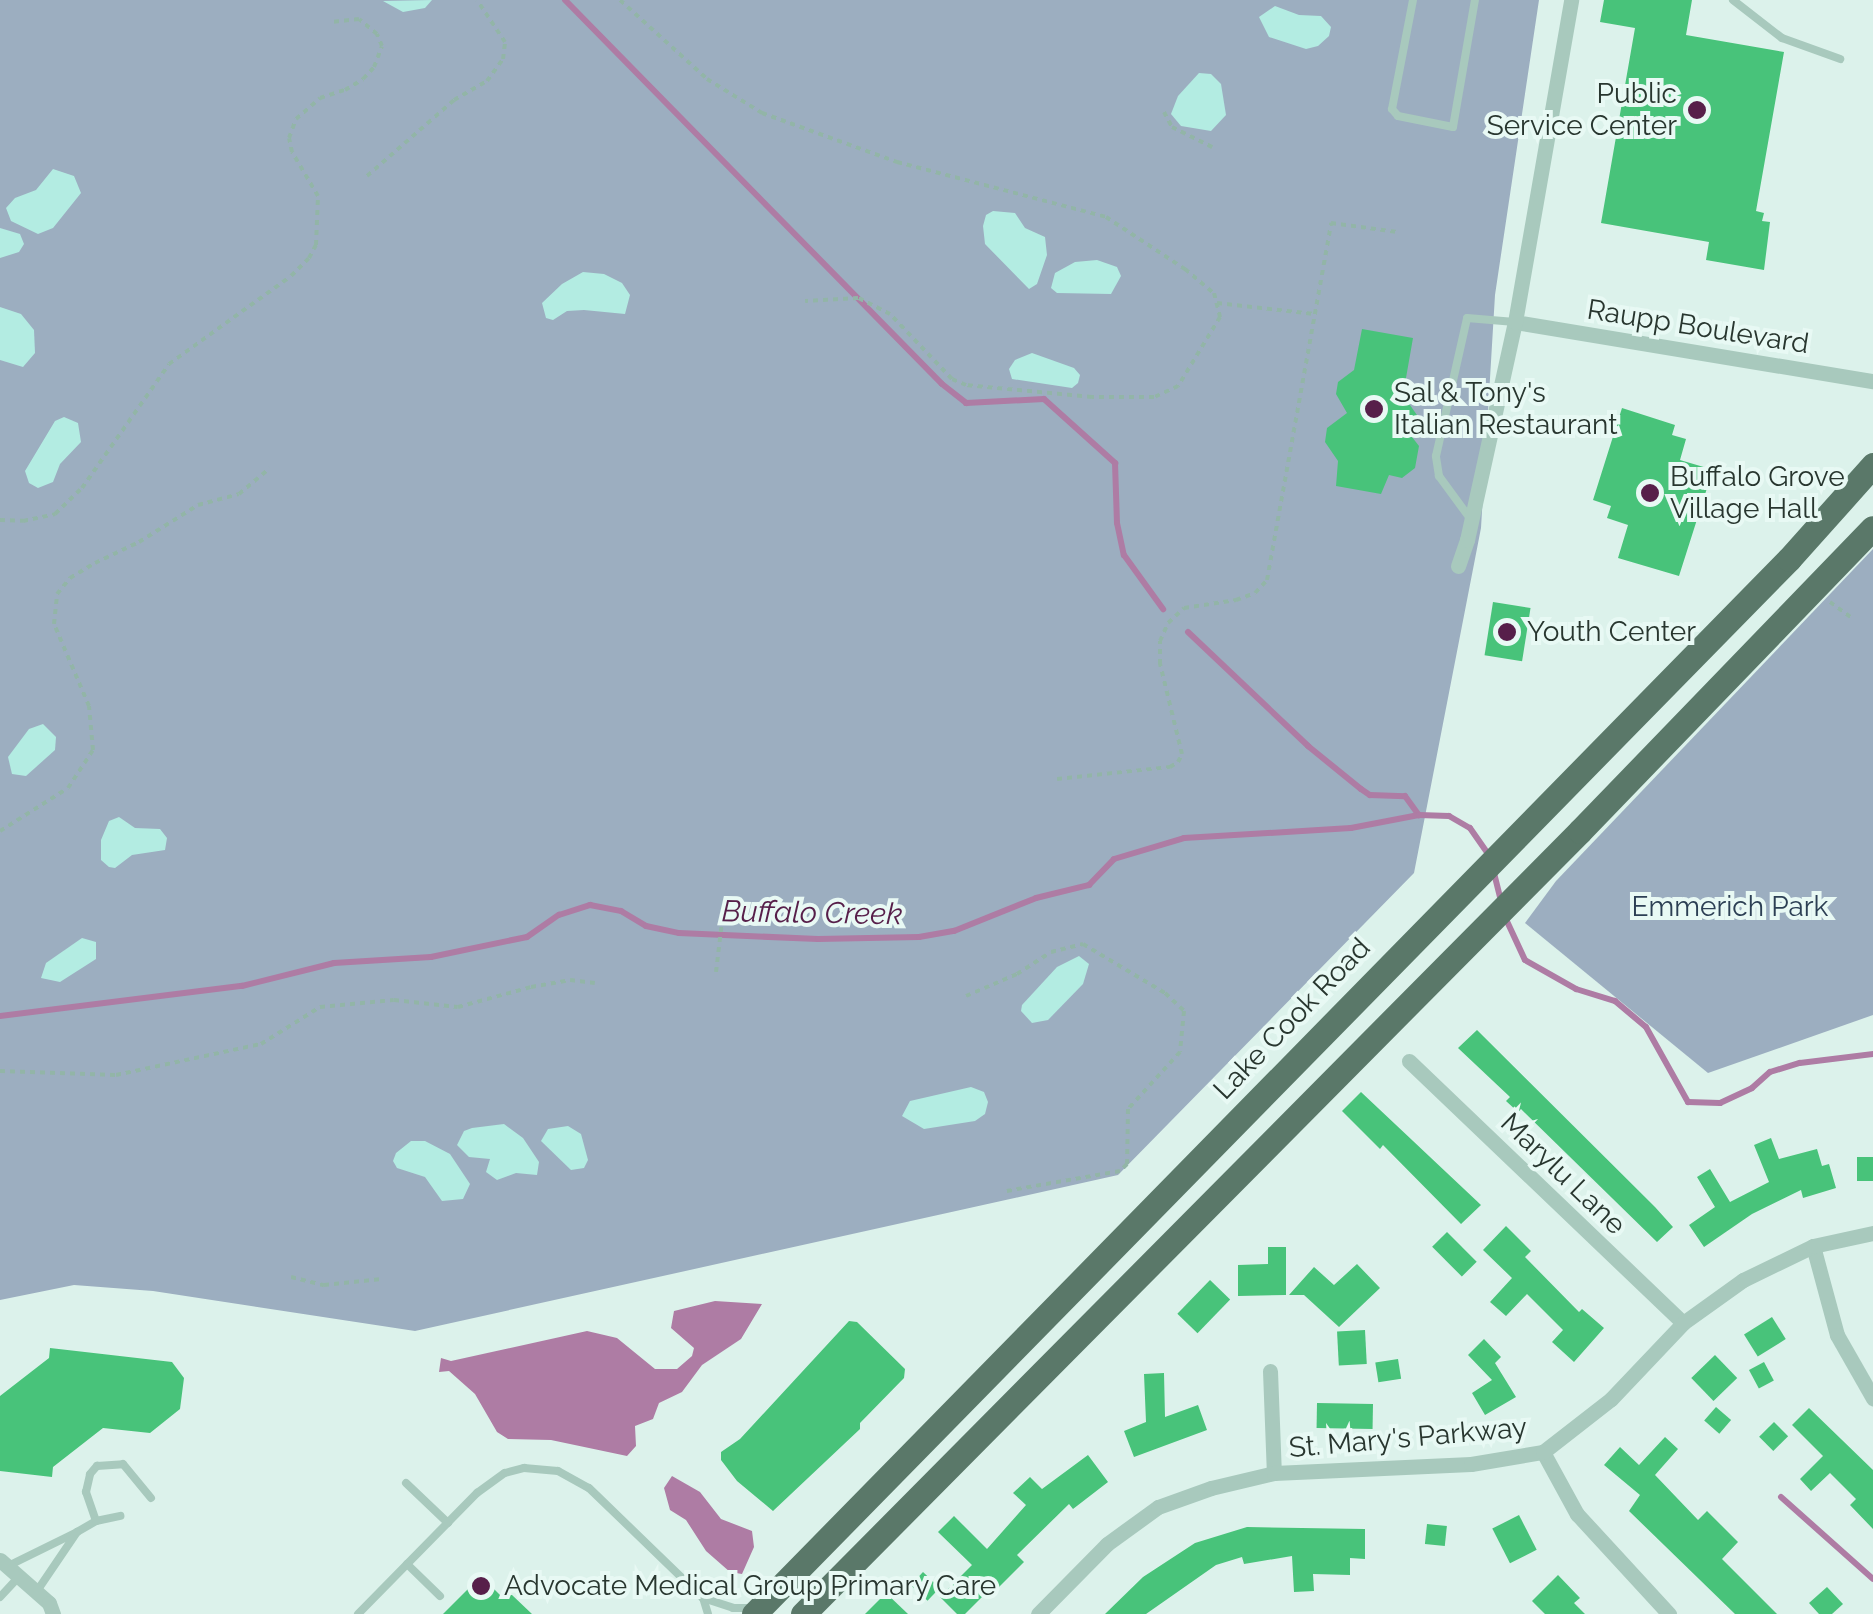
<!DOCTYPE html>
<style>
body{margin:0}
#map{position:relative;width:1873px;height:1614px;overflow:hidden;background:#dcf2eb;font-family:Raleway,sans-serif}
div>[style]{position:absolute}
.green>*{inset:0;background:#9caec0}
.sand>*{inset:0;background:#b3ece2}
.water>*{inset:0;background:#ae7ca4}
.stream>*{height:6px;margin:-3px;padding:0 3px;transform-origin:3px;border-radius:3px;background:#ae7ca4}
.building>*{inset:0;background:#48c37a;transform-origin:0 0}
.path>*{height:4px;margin-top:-2px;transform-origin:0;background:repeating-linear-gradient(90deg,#92b5a7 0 5px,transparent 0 10px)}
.lane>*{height:8px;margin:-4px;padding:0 4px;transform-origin:4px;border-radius:4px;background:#a8c9bd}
.street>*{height:15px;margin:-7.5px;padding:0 7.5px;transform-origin:7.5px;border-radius:7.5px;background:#a8c9bd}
.primary>*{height:25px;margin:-12.5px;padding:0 12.5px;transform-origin:12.5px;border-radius:12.5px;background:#5a7869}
.dots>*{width:28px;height:28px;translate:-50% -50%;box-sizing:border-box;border:5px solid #e8f9f4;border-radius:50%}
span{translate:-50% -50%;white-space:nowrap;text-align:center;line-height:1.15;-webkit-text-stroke:8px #e8f9f4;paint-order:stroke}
.poi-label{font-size:28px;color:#28362f}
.right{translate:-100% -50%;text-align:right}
.left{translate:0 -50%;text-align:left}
.street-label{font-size:28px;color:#28362f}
.park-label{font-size:28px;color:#2c3f54}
.water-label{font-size:30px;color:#571f4a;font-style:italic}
</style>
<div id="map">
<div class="green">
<i style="clip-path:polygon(0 0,1539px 0,1495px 295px,1481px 528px,1414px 873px,1118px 1175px,415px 1331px,153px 1291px,74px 1285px,0 1300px)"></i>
<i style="clip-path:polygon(1873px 549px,1873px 1015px,1708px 1073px,1525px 923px,1556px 881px)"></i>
</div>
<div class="sand">
<i style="clip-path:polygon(432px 0,425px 8px,403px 12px,383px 1px)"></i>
<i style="clip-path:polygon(1275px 6px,1299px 15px,1321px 16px,1331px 27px,1329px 36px,1318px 46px,1306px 49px,1269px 37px,1259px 17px)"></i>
<i style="clip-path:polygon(1199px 73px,1211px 74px,1221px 84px,1226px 115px,1211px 131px,1181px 126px,1171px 114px,1178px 96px)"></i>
<i style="clip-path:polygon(53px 169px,74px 176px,81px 193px,53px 228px,38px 234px,11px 221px,6px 208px,15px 198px,36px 190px)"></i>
<i style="clip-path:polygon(993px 211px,1015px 213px,1025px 228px,1045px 237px,1047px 255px,1037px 284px,1029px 289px,985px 244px,983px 226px,986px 215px)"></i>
<i style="clip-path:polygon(0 228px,20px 234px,24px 244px,19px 252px,0 258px)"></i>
<i style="clip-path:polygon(1097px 260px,1117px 267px,1121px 276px,1111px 294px,1057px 293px,1051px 288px,1055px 273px,1075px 262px)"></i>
<i style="clip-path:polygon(583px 272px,604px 274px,622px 283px,630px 295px,625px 314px,584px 310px,567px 311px,553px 320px,546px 318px,542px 303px,562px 284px)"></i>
<i style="clip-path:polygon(0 307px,21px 314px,34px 330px,35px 353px,23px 367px,0 360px)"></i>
<i style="clip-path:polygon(1032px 353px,1074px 368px,1080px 375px,1078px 383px,1072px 388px,1012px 379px,1009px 369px,1015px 360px)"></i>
<i style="clip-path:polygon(64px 417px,78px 423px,81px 442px,60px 464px,53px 482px,38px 488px,29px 483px,25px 471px,55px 421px)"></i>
<i style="clip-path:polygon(43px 724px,56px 737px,55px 750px,26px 776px,12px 774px,8px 757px,29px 729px)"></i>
<i style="clip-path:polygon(119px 817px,135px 828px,160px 829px,167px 838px,165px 850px,132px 855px,115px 868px,109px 867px,101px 860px,101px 840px,109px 821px)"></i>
<i style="clip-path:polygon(82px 938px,96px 942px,96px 959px,60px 982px,41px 978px,46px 963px)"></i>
<i style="clip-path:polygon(1079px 956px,1089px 964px,1083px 984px,1048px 1020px,1032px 1023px,1021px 1011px,1022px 1005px,1057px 967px)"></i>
<i style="clip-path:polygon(971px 1087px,984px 1092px,988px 1102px,985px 1114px,975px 1121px,924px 1129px,902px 1116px,910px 1101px)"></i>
<i style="clip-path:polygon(504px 1124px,523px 1138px,539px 1162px,537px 1175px,516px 1173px,497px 1180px,486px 1172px,490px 1159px,469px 1157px,457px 1145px,464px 1131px,472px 1128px)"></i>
<i style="clip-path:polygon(568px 1126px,581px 1134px,588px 1160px,584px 1168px,571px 1170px,541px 1141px,548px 1129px)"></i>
<i style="clip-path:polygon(411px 1141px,425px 1141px,450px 1154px,470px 1184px,463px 1199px,442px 1201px,425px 1177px,397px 1168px,393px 1161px,396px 1153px)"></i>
</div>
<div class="water">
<i style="clip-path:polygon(715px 1301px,762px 1304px,741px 1339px,702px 1365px,682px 1392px,659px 1403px,653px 1419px,635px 1426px,636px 1446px,627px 1456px,551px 1440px,508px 1439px,497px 1432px,475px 1394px,449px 1371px,439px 1372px,441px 1358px,451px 1361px,587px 1331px,617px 1338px,655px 1369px,677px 1369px,692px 1356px,694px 1348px,671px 1328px,674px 1311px)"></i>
<i style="clip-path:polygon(672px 1476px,700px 1492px,721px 1519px,752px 1531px,754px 1547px,742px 1574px,730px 1572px,706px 1551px,686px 1520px,670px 1510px,664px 1488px)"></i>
</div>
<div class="stream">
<i style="left:565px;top:0;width:538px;rotate:45.53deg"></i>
<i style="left:942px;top:384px;width:31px;rotate:38deg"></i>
<i style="left:966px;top:403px;width:78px;rotate:-2.9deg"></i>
<i style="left:1044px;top:399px;width:96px;rotate:42deg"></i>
<i style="left:1115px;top:463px;width:60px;rotate:88.1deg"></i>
<i style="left:1117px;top:523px;width:33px;rotate:78deg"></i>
<i style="left:1124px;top:555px;width:67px;rotate:54.2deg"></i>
<i style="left:1188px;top:632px;width:166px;rotate:43.5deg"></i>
<i style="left:1308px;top:746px;width:68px;rotate:39.1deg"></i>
<i style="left:1361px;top:789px;width:11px;rotate:34deg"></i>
<i style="left:1370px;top:795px;width:35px;rotate:2deg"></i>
<i style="left:1405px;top:796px;width:24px;rotate:54deg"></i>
<i style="left:1493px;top:869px;width:32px;rotate:76deg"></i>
<i style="left:1505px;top:917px;width:47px;rotate:65.1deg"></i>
<i style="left:1525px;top:960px;width:59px;rotate:29.6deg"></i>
<i style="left:1576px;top:989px;width:41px;rotate:17.1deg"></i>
<i style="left:1615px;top:1001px;width:40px;rotate:40deg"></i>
<i style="left:1646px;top:1027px;width:86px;rotate:60.8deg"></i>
<i style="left:1688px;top:1102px;width:32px;rotate:2deg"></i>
<i style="left:1720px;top:1103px;width:35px;rotate:-25deg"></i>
<i style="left:1752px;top:1088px;width:24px;rotate:-42deg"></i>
<i style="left:1770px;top:1072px;width:31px;rotate:-17deg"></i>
<i style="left:1800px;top:1063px;width:74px;rotate:-7deg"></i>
<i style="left:0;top:1016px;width:244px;rotate:-7.1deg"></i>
<i style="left:242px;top:986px;width:95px;rotate:-14deg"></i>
<i style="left:334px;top:963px;width:97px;rotate:-3.5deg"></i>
<i style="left:431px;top:957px;width:98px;rotate:-11.8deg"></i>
<i style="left:527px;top:937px;width:39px;rotate:-35deg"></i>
<i style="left:559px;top:915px;width:33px;rotate:-18deg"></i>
<i style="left:590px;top:905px;width:32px;rotate:11deg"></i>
<i style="left:621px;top:911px;width:29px;rotate:31deg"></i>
<i style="left:646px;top:926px;width:34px;rotate:12deg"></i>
<i style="left:679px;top:933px;width:139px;rotate:2.5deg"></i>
<i style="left:818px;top:939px;width:101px;rotate:-1.1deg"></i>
<i style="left:919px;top:937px;width:36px;rotate:-10deg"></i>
<i style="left:954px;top:931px;width:88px;rotate:-21.9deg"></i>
<i style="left:1036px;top:898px;width:55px;rotate:-13.8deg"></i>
<i style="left:1089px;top:885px;width:36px;rotate:-46deg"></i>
<i style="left:1114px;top:859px;width:73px;rotate:-16.7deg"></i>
<i style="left:1184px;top:838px;width:167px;rotate:-3.4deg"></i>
<i style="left:1351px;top:828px;width:69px;rotate:-10.8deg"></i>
<i style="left:1419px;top:815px;width:30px;rotate:2deg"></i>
<i style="left:1449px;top:816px;width:24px;rotate:30deg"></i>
<i style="left:1470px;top:828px;width:35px;rotate:55deg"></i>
<i style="left:1781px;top:1497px;width:123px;rotate:41.7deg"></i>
</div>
<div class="building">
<i style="clip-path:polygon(1604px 0,1692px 0,1686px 35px,1784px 52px,1756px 211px,1764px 213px,1762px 221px,1770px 222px,1764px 270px,1706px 260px,1709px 242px,1601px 223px,1635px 28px,1600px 22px)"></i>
<i style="clip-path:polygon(1362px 329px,1413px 338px,1403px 395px,1419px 418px,1405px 428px,1419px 446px,1415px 468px,1402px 478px,1389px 475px,1381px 494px,1336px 486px,1338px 461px,1325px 442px,1327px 428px,1347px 413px,1336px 394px,1338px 382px,1354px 370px)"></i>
<i style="clip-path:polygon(1622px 408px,1675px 425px,1672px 435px,1686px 439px,1680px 460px,1707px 468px,1702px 483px,1708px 485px,1679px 576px,1618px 558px,1628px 525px,1607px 518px,1611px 506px,1593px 500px)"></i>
<i style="left:1493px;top:602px;width:38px;height:54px;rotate:9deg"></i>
<i style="clip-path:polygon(1477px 1030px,1655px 1207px,1673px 1227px,1657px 1242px,1521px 1109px,1518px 1112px,1506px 1101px,1510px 1097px,1458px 1048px)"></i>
<i style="clip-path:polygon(1361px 1092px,1481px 1205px,1461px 1224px,1383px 1145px,1380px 1149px,1342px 1111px)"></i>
<i style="clip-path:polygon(1771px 1138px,1779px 1159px,1817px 1149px,1822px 1166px,1829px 1164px,1836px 1188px,1803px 1198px,1801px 1190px,1752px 1214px,1704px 1247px,1689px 1225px,1715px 1207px,1697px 1177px,1710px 1169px,1730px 1202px,1769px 1182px,1754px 1145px)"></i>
<i style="left:1873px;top:1157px;width:24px;height:16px;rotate:90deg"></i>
<i style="clip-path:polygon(1506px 1226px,1531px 1251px,1525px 1257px,1579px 1312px,1582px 1309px,1604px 1328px,1574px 1362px,1552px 1342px,1563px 1330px,1527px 1294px,1506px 1316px,1490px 1302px,1512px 1278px,1483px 1250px)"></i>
<i style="left:1447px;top:1232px;width:42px;height:21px;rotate:45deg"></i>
<i style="clip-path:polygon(1268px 1247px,1286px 1247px,1286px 1295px,1238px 1296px,1238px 1265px,1268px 1264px)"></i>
<i style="clip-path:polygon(1357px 1264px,1380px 1288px,1339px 1327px,1304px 1295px,1289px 1295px,1314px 1267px,1334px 1285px)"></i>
<i style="left:1210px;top:1280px;width:28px;height:47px;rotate:44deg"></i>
<i style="left:1772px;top:1317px;width:26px;height:33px;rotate:58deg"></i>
<i style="clip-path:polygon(849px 1321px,857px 1322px,905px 1369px,904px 1378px,860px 1423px,860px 1429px,773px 1511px,737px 1481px,721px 1460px,721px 1452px,740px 1439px)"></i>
<i style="left:1365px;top:1330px;width:34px;height:28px;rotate:87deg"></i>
<i style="clip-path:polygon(1484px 1339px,1501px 1357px,1495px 1363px,1516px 1397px,1485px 1415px,1472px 1393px,1492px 1380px,1468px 1355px)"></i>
<i style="clip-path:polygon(50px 1348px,172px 1362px,184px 1378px,180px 1409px,150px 1433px,103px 1428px,53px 1467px,52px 1477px,0 1471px,0 1396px,49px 1358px)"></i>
<i style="left:1715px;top:1355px;width:32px;height:33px;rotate:46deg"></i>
<i style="left:1398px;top:1359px;width:20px;height:23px;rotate:81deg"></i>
<i style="left:1764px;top:1362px;width:21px;height:17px;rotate:62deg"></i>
<i style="clip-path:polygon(1164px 1373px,1165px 1417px,1198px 1405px,1207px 1430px,1134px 1457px,1124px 1431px,1146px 1422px,1144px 1374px)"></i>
<i style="left:1317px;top:1403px;width:56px;height:25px;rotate:1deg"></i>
<i style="left:1716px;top:1407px;width:20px;height:18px;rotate:41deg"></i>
<i style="clip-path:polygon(1809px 1408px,1873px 1470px,1873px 1529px,1850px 1505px,1856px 1499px,1830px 1473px,1811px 1491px,1800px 1479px,1823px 1456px,1792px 1425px)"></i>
<i style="left:1774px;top:1422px;width:20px;height:21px;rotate:45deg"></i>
<i style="clip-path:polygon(1665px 1437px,1678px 1449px,1655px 1475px,1698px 1520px,1707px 1511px,1738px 1542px,1722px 1559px,1777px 1614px,1735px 1614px,1629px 1511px,1640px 1495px,1604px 1465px,1620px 1447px,1639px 1465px)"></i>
<i style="clip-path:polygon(1088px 1455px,1108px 1482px,1073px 1509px,1069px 1504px,1017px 1555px,1024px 1562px,997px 1589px,994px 1585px,965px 1614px,957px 1614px,940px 1597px,972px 1565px,938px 1532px,954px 1516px,987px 1549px,1026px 1505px,1013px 1493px,1030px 1477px,1042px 1489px)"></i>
<i style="left:1519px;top:1515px;width:39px;height:30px;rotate:63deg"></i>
<i style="left:1427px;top:1524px;width:20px;height:20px;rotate:6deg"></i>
<i style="clip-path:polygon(1247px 1527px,1365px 1529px,1365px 1559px,1350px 1558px,1350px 1575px,1313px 1574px,1314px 1591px,1294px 1592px,1292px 1556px,1244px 1564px,1242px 1557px,1216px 1565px,1146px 1614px,1105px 1614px,1143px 1577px,1195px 1543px)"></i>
<i style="left:923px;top:1572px;width:23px;height:18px;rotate:43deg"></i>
<i style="clip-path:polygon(1558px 1575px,1580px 1598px,1574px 1603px,1585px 1614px,1545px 1614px,1532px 1601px)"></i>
<i style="clip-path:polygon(481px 1576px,501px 1596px,512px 1595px,532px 1614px,443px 1614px)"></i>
<i style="clip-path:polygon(1827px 1587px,1843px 1604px,1832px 1614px,1819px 1614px,1809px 1603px)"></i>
<i style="clip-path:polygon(886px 1593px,908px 1614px,865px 1614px)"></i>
</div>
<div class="path">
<i style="left:620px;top:0;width:118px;rotate:42.2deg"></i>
<i style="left:707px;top:79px;width:65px;rotate:31.7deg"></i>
<i style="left:762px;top:113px;width:144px;rotate:19.9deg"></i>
<i style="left:897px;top:162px;width:216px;rotate:14.7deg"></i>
<i style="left:1106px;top:217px;width:95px;rotate:33.4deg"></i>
<i style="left:1185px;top:269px;width:38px;rotate:40deg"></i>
<i style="left:1214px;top:293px;width:25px;rotate:76deg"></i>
<i style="left:1220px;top:317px;width:81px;rotate:121.3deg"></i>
<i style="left:1178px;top:386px;width:26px;rotate:155deg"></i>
<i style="left:1154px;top:397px;width:62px;rotate:180deg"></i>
<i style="left:1092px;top:397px;width:127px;rotate:-174.6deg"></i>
<i style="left:966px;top:385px;width:15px;rotate:-157deg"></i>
<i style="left:952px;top:379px;width:90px;rotate:-133.6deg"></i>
<i style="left:890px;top:314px;width:36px;rotate:-153deg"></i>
<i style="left:858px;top:298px;width:53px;rotate:176.8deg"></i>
<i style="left:1164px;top:112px;width:17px;rotate:62deg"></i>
<i style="left:1172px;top:127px;width:45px;rotate:26.6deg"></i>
<i style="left:367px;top:176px;width:116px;rotate:-41.1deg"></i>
<i style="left:454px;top:100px;width:38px;rotate:-30deg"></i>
<i style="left:487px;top:81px;width:27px;rotate:-54deg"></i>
<i style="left:503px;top:59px;width:17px;rotate:-83deg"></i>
<i style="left:505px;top:42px;width:50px;rotate:-123.7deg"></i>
<i style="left:1217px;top:303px;width:98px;rotate:6.5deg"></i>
<i style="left:0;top:520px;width:23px;rotate:2deg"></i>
<i style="left:23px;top:521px;width:33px;rotate:-12deg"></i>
<i style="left:55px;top:514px;width:37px;rotate:-44deg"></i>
<i style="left:82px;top:488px;width:151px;rotate:-54.9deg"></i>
<i style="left:169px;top:364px;width:150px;rotate:-35.8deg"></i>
<i style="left:291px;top:276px;width:25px;rotate:-45deg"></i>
<i style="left:309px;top:258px;width:15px;rotate:-62deg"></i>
<i style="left:316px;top:245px;width:49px;rotate:-87.7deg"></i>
<i style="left:318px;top:196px;width:51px;rotate:-120.6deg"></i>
<i style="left:292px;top:152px;width:14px;rotate:-102deg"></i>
<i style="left:289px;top:138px;width:20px;rotate:-70deg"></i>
<i style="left:296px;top:119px;width:32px;rotate:-41deg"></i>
<i style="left:320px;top:98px;width:26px;rotate:-18deg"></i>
<i style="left:345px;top:90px;width:21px;rotate:-31deg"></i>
<i style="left:363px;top:79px;width:16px;rotate:-47deg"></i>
<i style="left:374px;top:67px;width:22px;rotate:-69deg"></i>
<i style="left:382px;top:46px;width:13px;rotate:-113deg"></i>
<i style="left:377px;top:34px;width:23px;rotate:-140deg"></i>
<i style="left:359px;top:19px;width:28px;rotate:174deg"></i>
<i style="left:1830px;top:602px;width:26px;rotate:36deg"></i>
<i style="left:1057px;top:779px;width:114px;rotate:-6.1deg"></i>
<i style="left:1170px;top:767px;width:9px;rotate:-32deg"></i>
<i style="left:1178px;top:762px;width:9px;rotate:-63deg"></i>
<i style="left:1182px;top:754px;width:93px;rotate:-103.7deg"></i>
<i style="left:1160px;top:664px;width:23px;rotate:-90deg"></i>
<i style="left:1160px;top:641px;width:20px;rotate:-66deg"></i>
<i style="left:1168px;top:623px;width:22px;rotate:-43deg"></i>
<i style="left:1184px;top:608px;width:53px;rotate:-8.7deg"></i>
<i style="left:1236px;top:600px;width:20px;rotate:-20deg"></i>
<i style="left:1255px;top:593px;width:18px;rotate:-47deg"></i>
<i style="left:1267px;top:580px;width:363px;rotate:-79.8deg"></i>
<i style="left:1331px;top:223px;width:67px;rotate:7.8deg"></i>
<i style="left:0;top:831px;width:80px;rotate:-32.3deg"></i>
<i style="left:68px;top:788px;width:45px;rotate:-56.7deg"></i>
<i style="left:93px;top:750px;width:44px;rotate:-95.2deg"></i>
<i style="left:89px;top:706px;width:89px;rotate:-113.1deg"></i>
<i style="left:54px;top:624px;width:30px;rotate:-84deg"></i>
<i style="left:57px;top:594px;width:21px;rotate:-51deg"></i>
<i style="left:70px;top:578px;width:29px;rotate:-31deg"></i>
<i style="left:95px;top:563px;width:49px;rotate:-25.5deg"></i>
<i style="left:139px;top:542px;width:70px;rotate:-32.1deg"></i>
<i style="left:198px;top:505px;width:42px;rotate:-15deg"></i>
<i style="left:239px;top:494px;width:40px;rotate:-40deg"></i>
<i style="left:716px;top:972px;width:50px;rotate:-83.2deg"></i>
<i style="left:966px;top:996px;width:56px;rotate:-23.3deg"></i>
<i style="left:1017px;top:974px;width:40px;rotate:-32.9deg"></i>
<i style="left:1051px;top:952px;width:33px;rotate:-14deg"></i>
<i style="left:1083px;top:944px;width:96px;rotate:30.9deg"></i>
<i style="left:1165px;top:993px;width:26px;rotate:43deg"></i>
<i style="left:1184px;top:1011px;width:41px;rotate:95.6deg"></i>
<i style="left:1180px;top:1052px;width:77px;rotate:132.4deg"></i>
<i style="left:1128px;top:1109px;width:55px;rotate:91deg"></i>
<i style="left:1127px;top:1164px;width:10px;rotate:135deg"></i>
<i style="left:1120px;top:1171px;width:115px;rotate:170deg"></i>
<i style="left:0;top:1071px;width:116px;rotate:2deg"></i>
<i style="left:116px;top:1075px;width:148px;rotate:-12.1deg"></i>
<i style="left:261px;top:1044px;width:70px;rotate:-32.1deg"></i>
<i style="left:320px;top:1007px;width:74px;rotate:-5.4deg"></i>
<i style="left:394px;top:1000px;width:64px;rotate:6.2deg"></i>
<i style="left:458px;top:1007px;width:76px;rotate:-15.3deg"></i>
<i style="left:531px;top:987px;width:40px;rotate:-10deg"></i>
<i style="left:570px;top:980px;width:25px;rotate:7deg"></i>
<i style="left:291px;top:1277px;width:34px;rotate:14deg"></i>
<i style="left:324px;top:1285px;width:58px;rotate:-5.9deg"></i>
</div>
<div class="lane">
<i style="left:1413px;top:0;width:111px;rotate:100.9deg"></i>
<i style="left:1392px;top:109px;width:9px;rotate:49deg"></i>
<i style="left:1398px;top:116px;width:56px;rotate:11.3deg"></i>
<i style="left:1453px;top:127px;width:129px;rotate:-80.2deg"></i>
<i style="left:1733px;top:0;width:62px;rotate:37.8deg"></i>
<i style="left:1782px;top:38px;width:62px;rotate:19.9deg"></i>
<i style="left:1469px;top:517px;width:51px;rotate:-126.2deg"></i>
<i style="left:1439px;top:476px;width:20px;rotate:-99deg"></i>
<i style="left:1436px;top:456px;width:141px;rotate:-77.3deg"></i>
<i style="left:1467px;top:318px;width:48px;rotate:4.8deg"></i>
<i style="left:406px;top:1483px;width:58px;rotate:43.6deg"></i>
<i style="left:96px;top:1521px;width:31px;rotate:-109deg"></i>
<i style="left:86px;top:1492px;width:18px;rotate:-77deg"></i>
<i style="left:90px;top:1474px;width:11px;rotate:-49deg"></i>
<i style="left:97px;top:1466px;width:26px;rotate:-4deg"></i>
<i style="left:123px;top:1464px;width:44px;rotate:50.5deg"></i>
<i style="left:77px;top:1532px;width:22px;rotate:-30deg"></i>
<i style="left:96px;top:1521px;width:25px;rotate:-12deg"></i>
<i style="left:407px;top:1564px;width:46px;rotate:44.1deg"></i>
<i style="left:8px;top:1566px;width:77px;rotate:-26.2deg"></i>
<i style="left:77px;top:1532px;width:71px;rotate:124.1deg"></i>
<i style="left:0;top:1597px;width:26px;rotate:-47deg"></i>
<i style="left:358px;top:1614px;width:170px;rotate:-45.5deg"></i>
<i style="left:477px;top:1493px;width:34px;rotate:-36deg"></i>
<i style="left:505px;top:1473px;width:20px;rotate:-15deg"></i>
<i style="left:524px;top:1468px;width:34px;rotate:5deg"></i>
<i style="left:558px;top:1471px;width:35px;rotate:29deg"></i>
<i style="left:589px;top:1488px;width:158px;rotate:44deg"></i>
<i style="left:708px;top:1614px;width:17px;rotate:-107deg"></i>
<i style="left:703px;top:1598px;width:32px;rotate:18deg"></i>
<i style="left:733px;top:1608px;width:19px"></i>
</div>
<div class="street">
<i style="left:1515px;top:322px;width:363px;rotate:9.4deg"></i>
<i style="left:1458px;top:566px;width:28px;rotate:-71deg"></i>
<i style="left:1467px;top:540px;width:223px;rotate:-77.6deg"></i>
<i style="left:1515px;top:322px;width:327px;rotate:-80.1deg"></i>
<i style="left:1409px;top:1061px;width:379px;rotate:43.7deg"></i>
<i style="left:1813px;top:1246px;width:92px;rotate:74.9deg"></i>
<i style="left:1837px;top:1335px;width:73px;rotate:60.3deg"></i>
<i style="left:1270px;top:1371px;width:102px;rotate:87.8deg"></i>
<i style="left:1543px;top:1452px;width:71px;rotate:61.3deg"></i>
<i style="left:1577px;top:1514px;width:136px;rotate:47.4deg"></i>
<i style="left:0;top:1560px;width:65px;rotate:41.3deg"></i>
<i style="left:49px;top:1603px;width:12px;rotate:70deg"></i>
<i style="left:1038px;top:1614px;width:98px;rotate:-45.4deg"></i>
<i style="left:1107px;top:1544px;width:63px;rotate:-36deg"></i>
<i style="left:1158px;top:1507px;width:56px;rotate:-19.7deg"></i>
<i style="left:1211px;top:1488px;width:65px;rotate:-13.4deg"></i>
<i style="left:1274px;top:1473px;width:197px;rotate:-2.6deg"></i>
<i style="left:1471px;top:1464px;width:73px;rotate:-9.5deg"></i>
<i style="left:1543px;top:1452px;width:86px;rotate:-37.9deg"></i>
<i style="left:1611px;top:1399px;width:105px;rotate:-46.5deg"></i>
<i style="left:1683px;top:1323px;width:74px;rotate:-35.6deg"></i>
<i style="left:1743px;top:1280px;width:78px;rotate:-25.9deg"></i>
<i style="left:1813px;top:1246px;width:61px;rotate:-12.2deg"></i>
</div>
<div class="primary">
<i style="left:754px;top:1614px;width:1478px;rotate:-45.55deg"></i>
<i style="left:1789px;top:559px;width:126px;rotate:-48.2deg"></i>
<i style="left:803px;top:1614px;width:1103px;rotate:-45.22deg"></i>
<i style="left:1580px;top:831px;width:421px;rotate:-46deg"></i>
</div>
<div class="dots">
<i style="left:1697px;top:110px;background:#571f4a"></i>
<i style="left:1374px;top:409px;background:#571f4a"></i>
<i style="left:1650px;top:493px;background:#571f4a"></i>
<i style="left:1507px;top:632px;background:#571f4a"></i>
<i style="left:481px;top:1586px;background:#571f4a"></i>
</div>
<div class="poi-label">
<span class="right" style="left:1677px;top:110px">Public<br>Service Center</span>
<span class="left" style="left:1394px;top:409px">Sal &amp; Tony's<br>Italian Restaurant</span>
<span class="left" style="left:1670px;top:493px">Buffalo Grove<br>Village Hall</span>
<span class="left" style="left:1527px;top:632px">Youth Center</span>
<span class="left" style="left:504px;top:1586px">Advocate Medical Group Primary Care</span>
</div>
<div class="street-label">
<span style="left:1698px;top:327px;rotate:9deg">Raupp Boulevard</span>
<span style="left:1292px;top:1019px;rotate:-46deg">Lake Cook Road</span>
<span style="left:1563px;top:1174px;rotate:44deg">Marylu Lane</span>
<span style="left:1408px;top:1438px;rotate:-5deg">St. Mary's Parkway</span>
</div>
<div class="park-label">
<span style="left:1730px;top:907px">Emmerich Park</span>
</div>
<div class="water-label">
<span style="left:812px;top:913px;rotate:1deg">Buffalo Creek</span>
</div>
</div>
